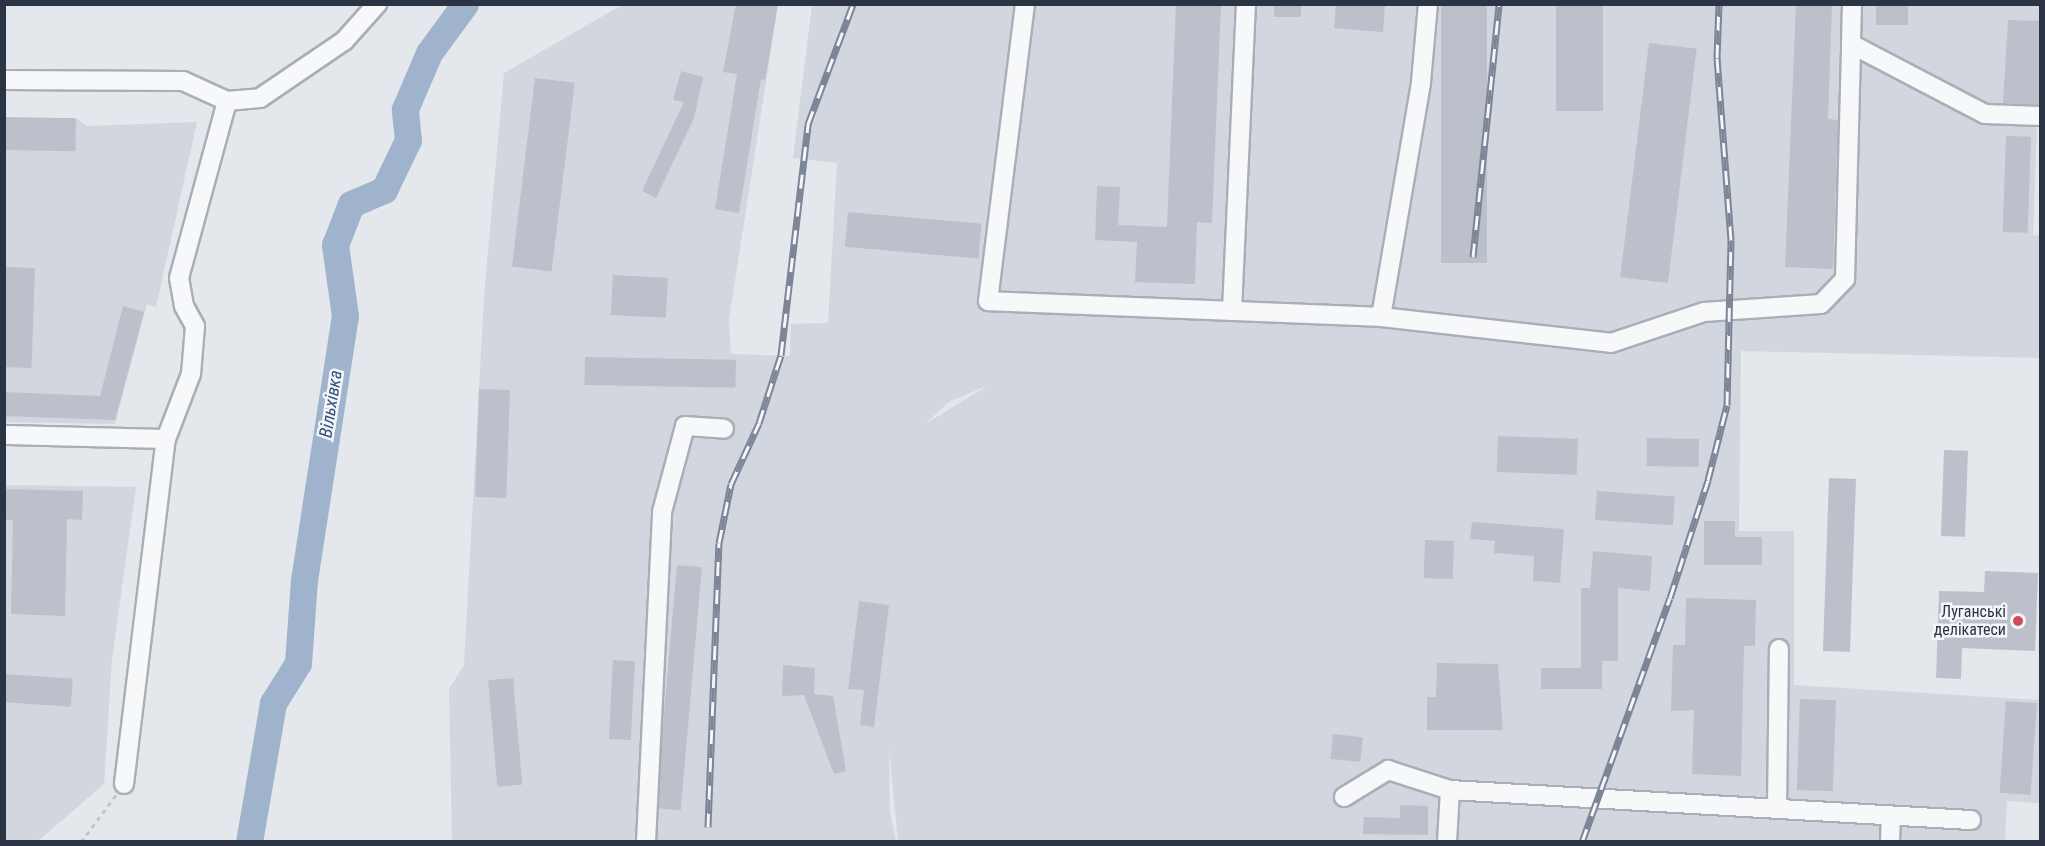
<!DOCTYPE html>
<meta charset="utf-8">
<style>
body{margin:0}
#map{position:relative;width:2045px;height:846px;overflow:hidden;background:#e4e7ec;font-family:"Roboto Condensed",sans-serif}
div>[style]{position:absolute}
.built>*{inset:0;background:#d2d6de}
.river>*{height:27px;margin:-13.5px;padding:0 13.5px;transform-origin:13.5px;border-radius:13.5px;background:#9fb4cc}
.building>*{inset:0;background:#bbc0ca;transform-origin:0 0}
.path>*{height:3px;margin-top:-1.5px;transform-origin:0;background:repeating-linear-gradient(90deg,#c2c5cb 0 4.5px,transparent 0 9px)}
.roads{filter:drop-shadow(2px 0 #a9aeb7) drop-shadow(-2px 0 #a9aeb7) drop-shadow(0 2px #a9aeb7) drop-shadow(0 -2px #a9aeb7)}
.minor>*{height:18px;margin:-9px;padding:0 9px;transform-origin:9px;border-radius:9px;background:#f7f8fa}
.rail>*{height:7px;margin-top:-3.5px;transform-origin:0;background:repeating-linear-gradient(90deg,#f4f6f9 0 14px,#7d8696 0 28px);box-sizing:border-box;border-block:2px solid #7d8696}
.dots>*{width:16px;height:16px;translate:-50% -50%;box-sizing:border-box;border:3px solid #f4f6f9;border-radius:50%}
span{translate:-50% -50%;white-space:nowrap;text-align:center;line-height:1.15;-webkit-text-stroke:5px #f4f6f9;paint-order:stroke}
.poi-label{font-size:16px;color:#2b3445}
.right{translate:-100% -50%;text-align:right}
.water-label{font-size:18px;color:#34527a;font-style:italic}
.frame{position:absolute;inset:0;border:6px solid #2b3445;pointer-events:none}
</style>
<div id="map">
<div class="built">
<i style="clip-path:polygon(evenodd,622px 5px,778px 5px,729px 319px,731px 354px,790px 356px,791px 324px,828px 323px,837px 163px,793px 158px,812px 5px,2040px 5px,2040px 125px,2037px 125px,2033px 235px,2040px 236px,2040px 358px,1741px 351px,1739px 531px,1794px 531px,1794px 685px,2040px 700px,2040px 803px,2007px 801px,2005px 841px,898px 841px,889px 750px,890px 812px,896px 841px,452px 841px,449px 689px,464px 665px,484px 296px,504px 73px,622px 5px,989px 385px,925px 424px,949px 402px,989px 385px)"></i>
<i style="clip-path:polygon(5px 118px,76px 118px,87px 126px,197px 122px,156px 307px,147px 304px,115px 424px,5px 422px)"></i>
<i style="clip-path:polygon(5px 485px,136px 487px,112px 659px,104px 784px,38px 841px,5px 842px)"></i>
</div>
<div class="river">
<i style="left:249px;top:842px;width:141px;rotate:-80.2deg"></i>
<i style="left:273px;top:703px;width:47px;rotate:-58deg"></i>
<i style="left:298px;top:663px;width:83px;rotate:-85.9deg"></i>
<i style="left:304px;top:580px;width:267px;rotate:-81.2deg"></i>
<i style="left:345px;top:316px;width:72px;rotate:-98deg"></i>
<i style="left:335px;top:245px;width:44px;rotate:-68.7deg"></i>
<i style="left:351px;top:204px;width:36px;rotate:-23deg"></i>
<i style="left:384px;top:190px;width:55px;rotate:-64.4deg"></i>
<i style="left:408px;top:140px;width:31px;rotate:-96deg"></i>
<i style="left:405px;top:109px;width:61px;rotate:-66.8deg"></i>
<i style="left:429px;top:53px;width:61px;rotate:-53.7deg"></i>
</div>
<div class="building">
<i style="clip-path:polygon(736px 4px,778px 4px,765px 80px,761px 79px,739px 213px,715px 209px,737px 74px,723px 72px)"></i>
<i style="clip-path:polygon(1176px 4px,1221px 4px,1212px 223px,1197px 222px,1195px 284px,1135px 282px,1137px 242px,1095px 240px,1097px 186px,1120px 187px,1118px 225px,1167px 227px)"></i>
<i style="left:1274px;top:4px;width:27px;height:13px"></i>
<i style="clip-path:polygon(1336px 4px,1385px 4px,1383px 32px,1334px 28px)"></i>
<i style="left:1441px;top:4px;width:46px;height:259px"></i>
<i style="left:1556px;top:4px;width:47px;height:107px"></i>
<i style="clip-path:polygon(1796px 4px,1832px 4px,1828px 119px,1838px 120px,1833px 269px,1785px 267px)"></i>
<i style="left:1876px;top:4px;width:32px;height:21px"></i>
<i style="clip-path:polygon(2008px 20px,2040px 21px,2040px 105px,2003px 103px)"></i>
<i style="left:1649px;top:43px;width:48px;height:236px;rotate:7deg"></i>
<i style="clip-path:polygon(681px 71px,703px 77px,694px 118px,656px 198px,642px 191px,684px 102px,673px 100px)"></i>
<i style="left:535px;top:78px;width:40px;height:190px;rotate:7deg"></i>
<i style="left:6px;top:117px;width:70px;height:33px;rotate:1deg"></i>
<i style="left:2006px;top:136px;width:25px;height:96px;rotate:2deg"></i>
<i style="left:848px;top:212px;width:134px;height:35px;rotate:5deg"></i>
<i style="left:6px;top:267px;width:29px;height:100px;rotate:2deg"></i>
<i style="left:613px;top:275px;width:55px;height:40px;rotate:3deg"></i>
<i style="clip-path:polygon(123px 306px,144px 312px,115px 420px,4px 416px,4px 392px,100px 396px)"></i>
<i style="left:585px;top:357px;width:151px;height:28px;rotate:1deg"></i>
<i style="left:479px;top:389px;width:31px;height:108px;rotate:2deg"></i>
<i style="left:1498px;top:436px;width:80px;height:36px;rotate:2deg"></i>
<i style="left:1647px;top:438px;width:52px;height:28px;rotate:1deg"></i>
<i style="left:1944px;top:450px;width:24px;height:86px;rotate:2deg"></i>
<i style="left:1829px;top:478px;width:27px;height:173px;rotate:2deg"></i>
<i style="clip-path:polygon(5px 489px,83px 491px,82px 520px,67px 519px,65px 616px,11px 614px,13px 520px,4px 519px)"></i>
<i style="left:1597px;top:491px;width:78px;height:29px;rotate:4deg"></i>
<i style="clip-path:polygon(1704px 521px,1735px 521px,1735px 537px,1762px 537px,1762px 565px,1704px 565px)"></i>
<i style="clip-path:polygon(1472px 522px,1564px 529px,1560px 583px,1533px 581px,1534px 556px,1494px 553px,1495px 541px,1470px 539px)"></i>
<i style="left:1425px;top:540px;width:29px;height:38px;rotate:2deg"></i>
<i style="clip-path:polygon(1593px 551px,1652px 556px,1650px 591px,1618px 588px,1618px 661px,1602px 661px,1602px 689px,1541px 689px,1541px 668px,1581px 668px,1581px 588px,1590px 588px)"></i>
<i style="left:677px;top:565px;width:25px;height:244px;rotate:5deg"></i>
<i style="clip-path:polygon(1985px 571px,2038px 573px,2035px 651px,1962px 648px,1961px 679px,1936px 678px,1939px 591px,1984px 592px)"></i>
<i style="clip-path:polygon(1686px 598px,1756px 600px,1755px 646px,1744px 646px,1741px 776px,1692px 774px,1694px 710px,1671px 711px,1673px 645px,1685px 645px)"></i>
<i style="clip-path:polygon(859px 601px,889px 605px,874px 727px,860px 725px,864px 690px,848px 689px)"></i>
<i style="left:613px;top:660px;width:22px;height:79px;rotate:3deg"></i>
<i style="clip-path:polygon(1437px 663px,1498px 664px,1503px 730px,1427px 730px,1427px 697px,1436px 697px)"></i>
<i style="clip-path:polygon(783px 665px,815px 668px,814px 694px,833px 696px,846px 771px,834px 774px,804px 695px,782px 696px)"></i>
<i style="left:4px;top:674px;width:69px;height:28px;rotate:4deg"></i>
<i style="left:513px;top:678px;width:107px;height:25px;rotate:85deg"></i>
<i style="left:1800px;top:699px;width:36px;height:91px;rotate:2deg"></i>
<i style="left:2006px;top:701px;width:31px;height:92px;rotate:4deg"></i>
<i style="left:1333px;top:734px;width:30px;height:25px;rotate:6deg"></i>
<i style="clip-path:polygon(1400px 805px,1428px 806px,1428px 835px,1363px 834px,1364px 817px,1400px 818px)"></i>
</div>
<div class="path">
<i style="left:81px;top:842px;width:59px;rotate:-53.3deg"></i>
</div>
<div class="roads">
<div class="minor">
<i style="left:1025px;top:4px;width:299px;rotate:97.1deg"></i>
<i style="left:988px;top:301px;width:393px;rotate:2.3deg"></i>
<i style="left:1381px;top:317px;width:231px;rotate:6.4deg"></i>
<i style="left:1611px;top:343px;width:98px;rotate:-18.4deg"></i>
<i style="left:1704px;top:312px;width:117px;rotate:-3.9deg"></i>
<i style="left:1821px;top:304px;width:35px;rotate:-46deg"></i>
<i style="left:1845px;top:279px;width:235px;rotate:-88.5deg"></i>
<i style="left:1851px;top:44px;width:151px;rotate:27.6deg"></i>
<i style="left:1985px;top:114px;width:55px;rotate:2.1deg"></i>
<i style="left:1851px;top:44px;width:40px;rotate:-88.6deg"></i>
<i style="left:4px;top:80px;width:179px;rotate:0.3deg"></i>
<i style="left:183px;top:81px;width:48px;rotate:24.4deg"></i>
<i style="left:1232px;top:311px;width:307px;rotate:-87.4deg"></i>
<i style="left:1381px;top:317px;width:238px;rotate:-80.3deg"></i>
<i style="left:1421px;top:82px;width:78px;rotate:-84.9deg"></i>
<i style="left:4px;top:435px;width:162px;rotate:1.4deg"></i>
<i style="left:124px;top:784px;width:348px;rotate:-83.1deg"></i>
<i style="left:166px;top:439px;width:70px;rotate:-69deg"></i>
<i style="left:191px;top:374px;width:48px;rotate:-85.2deg"></i>
<i style="left:195px;top:326px;width:23px;rotate:-119deg"></i>
<i style="left:184px;top:306px;width:28px;rotate:-100deg"></i>
<i style="left:179px;top:278px;width:183px;rotate:-74.8deg"></i>
<i style="left:227px;top:101px;width:33px;rotate:-5deg"></i>
<i style="left:260px;top:98px;width:102px;rotate:-34.2deg"></i>
<i style="left:344px;top:41px;width:50px;rotate:-48.3deg"></i>
<i style="left:1344px;top:797px;width:52px;rotate:-31.5deg"></i>
<i style="left:1388px;top:770px;width:65px;rotate:17.9deg"></i>
<i style="left:1777px;top:809px;width:160px;rotate:-89.3deg"></i>
<i style="left:646px;top:842px;width:330px;rotate:-87.2deg"></i>
<i style="left:662px;top:512px;width:89px;rotate:-75deg"></i>
<i style="left:685px;top:426px;width:39px;rotate:4deg"></i>
<i style="left:1447px;top:842px;width:52px;rotate:-86.7deg"></i>
<i style="left:1450px;top:790px;width:522px;rotate:3.3deg"></i>
<i style="left:1890px;top:842px;width:26px;rotate:-88deg"></i>
</div>
</div>
<div class="rail">
<i style="left:1473px;top:257px;width:254px;rotate:-84.1deg"></i>
<i style="left:708px;top:827px;width:284px;rotate:-87.8deg"></i>
<i style="left:719px;top:543px;width:60px;rotate:-78.5deg"></i>
<i style="left:731px;top:484px;width:67px;rotate:-65.3deg"></i>
<i style="left:759px;top:423px;width:71px;rotate:-72.1deg"></i>
<i style="left:781px;top:355px;width:233px;rotate:-83.3deg"></i>
<i style="left:808px;top:124px;width:128px;rotate:-69.4deg"></i>
<i style="left:1582px;top:842px;width:259px;rotate:-70.2deg"></i>
<i style="left:1670px;top:598px;width:124px;rotate:-72.1deg"></i>
<i style="left:1708px;top:480px;width:77px;rotate:-75.8deg"></i>
<i style="left:1727px;top:405px;width:165px;rotate:-88.6deg"></i>
<i style="left:1731px;top:240px;width:183px;rotate:-94.4deg"></i>
<i style="left:1717px;top:58px;width:54px;rotate:-87.9deg"></i>
</div>
<div class="dots">
<i style="left:2018px;top:621px;background:#d1495b"></i>
</div>
<div class="poi-label">
<span class="right" style="left:2006px;top:621px">Луганські<br>делікатеси</span>
</div>
<div class="water-label">
<span style="left:331px;top:404px;rotate:-81deg">Вільхівка</span>
</div>
<div class="frame"></div>
</div>
